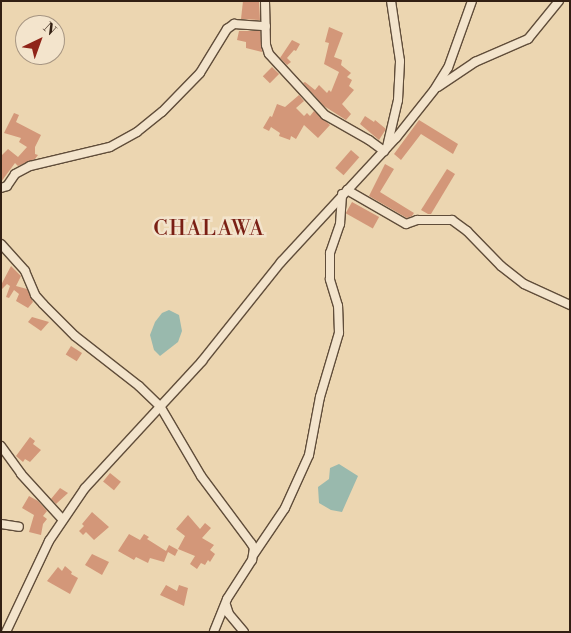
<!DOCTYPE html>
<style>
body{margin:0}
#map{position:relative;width:571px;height:633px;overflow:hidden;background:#ecd6b1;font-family:"Libre Bodoni",serif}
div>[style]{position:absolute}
.water>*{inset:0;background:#99b9ad}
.building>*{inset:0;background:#d39779;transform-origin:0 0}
.roads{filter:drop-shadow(1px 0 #604d3a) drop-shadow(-1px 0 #604d3a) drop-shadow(0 1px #604d3a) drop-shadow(0 -1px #604d3a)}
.minor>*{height:8px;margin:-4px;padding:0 4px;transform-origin:4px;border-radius:4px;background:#f3e4cc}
span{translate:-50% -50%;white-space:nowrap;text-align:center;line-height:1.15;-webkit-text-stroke:5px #f3e4cc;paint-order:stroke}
.quarter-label{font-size:21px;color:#7a1f14;letter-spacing:1px}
.frame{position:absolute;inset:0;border:2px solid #321f13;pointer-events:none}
.north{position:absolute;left:15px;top:15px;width:50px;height:50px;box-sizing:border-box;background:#f3e4cc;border:1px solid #a69582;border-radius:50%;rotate:42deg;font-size:14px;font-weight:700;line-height:20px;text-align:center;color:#321f13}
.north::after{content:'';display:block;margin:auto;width:18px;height:22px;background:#8f2418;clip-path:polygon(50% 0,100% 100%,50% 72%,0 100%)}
</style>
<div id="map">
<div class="water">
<i style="clip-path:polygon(169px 310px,179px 315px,182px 331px,178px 342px,160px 356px,154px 350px,150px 335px,155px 322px,162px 313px)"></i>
<i style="clip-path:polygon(339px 464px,358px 476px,342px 512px,331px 510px,319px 503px,318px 487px,329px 479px,330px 468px)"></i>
</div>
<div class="building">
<i style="clip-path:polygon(243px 1px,259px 1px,260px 20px,241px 19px)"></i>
<i style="clip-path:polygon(329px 27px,343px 33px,334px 57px,342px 60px,341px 65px,351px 73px,347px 77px,352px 80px,349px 86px,354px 90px,342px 104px,351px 114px,346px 120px,324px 106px,303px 83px,305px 82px,315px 90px,319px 85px,327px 93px,329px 90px,331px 92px,339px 72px,324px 64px,329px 43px,325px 42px)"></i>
<i style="clip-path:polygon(239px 31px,260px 31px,262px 52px,246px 48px,246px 42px,237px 40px)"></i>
<i style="clip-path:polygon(292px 40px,300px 44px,296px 51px,294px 50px,287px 58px,291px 62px,287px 65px,280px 58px)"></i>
<i style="left:272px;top:67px;width:10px;height:13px;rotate:45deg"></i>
<i style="clip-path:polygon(299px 95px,304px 101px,296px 108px,304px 116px,307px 113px,310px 116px,314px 111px,330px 125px,318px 138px,304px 125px,296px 139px,291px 136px,290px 140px,279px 136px,280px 133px,271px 127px,269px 131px,263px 128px,270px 116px,272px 117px,277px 104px,285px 107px)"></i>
<i style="clip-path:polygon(14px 113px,19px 115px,16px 122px,41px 135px,35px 147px,35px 154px,38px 155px,35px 159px,18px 166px,15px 163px,1px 182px,1px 156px,8px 149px,18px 157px,27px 147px,19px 142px,21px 138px,4px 133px)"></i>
<i style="clip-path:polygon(365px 116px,374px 122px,375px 120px,386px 129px,379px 140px,360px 124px)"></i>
<i style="clip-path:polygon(419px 120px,458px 144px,453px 154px,421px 134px,401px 160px,394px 154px)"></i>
<i style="left:351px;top:150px;width:11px;height:24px;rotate:41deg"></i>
<i style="clip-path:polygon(385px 164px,394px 169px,380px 192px,414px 213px,412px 216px,407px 218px,369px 196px)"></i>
<i style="clip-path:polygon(447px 169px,455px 174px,431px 214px,428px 214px,421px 210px)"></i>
<i style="left:352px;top:202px;width:31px;height:13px;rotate:29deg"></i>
<i style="clip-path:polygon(11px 266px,21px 276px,16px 286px,27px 289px,33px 302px,28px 308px,16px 301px,19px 294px,14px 290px,9px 298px,6px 297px,10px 286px,7px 284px,1px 290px,1px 285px)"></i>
<i style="clip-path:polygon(32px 317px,49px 322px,41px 331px,28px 322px)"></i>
<i style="left:71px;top:346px;width:13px;height:10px;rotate:32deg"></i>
<i style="clip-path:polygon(30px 437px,35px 441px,33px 444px,41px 450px,30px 462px,25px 459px,23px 462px,16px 456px)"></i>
<i style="left:110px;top:473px;width:14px;height:11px;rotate:39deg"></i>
<i style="clip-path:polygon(60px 488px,68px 493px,56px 504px,51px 499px)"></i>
<i style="clip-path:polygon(29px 496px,38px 501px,47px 511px,43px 516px,47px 519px,43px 524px,41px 535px,29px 532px,34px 515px,22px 508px)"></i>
<i style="clip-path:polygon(92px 512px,109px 527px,94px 540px,86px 532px,83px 535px,79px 531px,84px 526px,82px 524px)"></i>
<i style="clip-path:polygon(188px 515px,200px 529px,205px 523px,211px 528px,202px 538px,214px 545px,210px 550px,215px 554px,210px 562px,208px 560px,205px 565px,201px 563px,197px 569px,190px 564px,195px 556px,178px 549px,185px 536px,176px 529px)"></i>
<i style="clip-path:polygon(129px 534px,140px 540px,144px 534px,149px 537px,147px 539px,166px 551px,169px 545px,178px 550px,175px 556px,168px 552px,164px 562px,150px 558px,148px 563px,136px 557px,134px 560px,118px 551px)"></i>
<i style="clip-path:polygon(92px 554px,109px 562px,102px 575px,85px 565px)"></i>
<i style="clip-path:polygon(65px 566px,72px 572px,71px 574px,78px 578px,70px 594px,47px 581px,58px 567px,62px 571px)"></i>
<i style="clip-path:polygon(166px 585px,177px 591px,179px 585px,188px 588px,184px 606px,160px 595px)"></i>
</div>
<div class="roads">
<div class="minor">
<i style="left:265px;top:1px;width:44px;rotate:88.7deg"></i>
<i style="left:266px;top:45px;width:9px;rotate:72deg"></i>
<i style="left:269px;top:54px;width:83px;rotate:47.4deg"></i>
<i style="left:325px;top:115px;width:51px;rotate:29.6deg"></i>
<i style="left:369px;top:140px;width:19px;rotate:36deg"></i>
<i style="left:438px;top:87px;width:45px;rotate:-34deg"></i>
<i style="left:475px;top:62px;width:58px;rotate:-23.5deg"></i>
<i style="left:528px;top:39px;width:49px;rotate:-50.8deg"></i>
<i style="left:387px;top:147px;width:48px;rotate:-76.8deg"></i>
<i style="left:398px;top:100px;width:39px;rotate:-87deg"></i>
<i style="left:400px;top:61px;width:61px;rotate:-98.5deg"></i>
<i style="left:1px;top:188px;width:6px;rotate:-18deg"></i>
<i style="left:7px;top:186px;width:14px;rotate:-56deg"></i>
<i style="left:15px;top:174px;width:17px;rotate:-28deg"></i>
<i style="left:30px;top:166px;width:82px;rotate:-13.4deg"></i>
<i style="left:110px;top:147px;width:31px;rotate:-29deg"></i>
<i style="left:137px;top:132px;width:32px;rotate:-39deg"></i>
<i style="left:162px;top:112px;width:54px;rotate:-45.7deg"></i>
<i style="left:200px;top:73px;width:52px;rotate:-58.5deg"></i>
<i style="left:227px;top:29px;width:9px;rotate:-36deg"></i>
<i style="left:234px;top:24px;width:32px;rotate:4deg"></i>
<i style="left:347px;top:190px;width:68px;rotate:30deg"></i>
<i style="left:406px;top:224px;width:12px;rotate:-20deg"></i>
<i style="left:417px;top:220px;width:35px"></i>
<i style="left:452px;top:220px;width:19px;rotate:36deg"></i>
<i style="left:467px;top:231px;width:49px;rotate:45.8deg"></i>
<i style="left:501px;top:266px;width:29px;rotate:38deg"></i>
<i style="left:524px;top:284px;width:51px;rotate:24.5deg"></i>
<i style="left:1px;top:244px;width:36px;rotate:48deg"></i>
<i style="left:25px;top:271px;width:26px;rotate:67deg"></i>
<i style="left:35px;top:295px;width:12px;rotate:48deg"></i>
<i style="left:43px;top:304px;width:45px;rotate:45deg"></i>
<i style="left:75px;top:336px;width:81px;rotate:38deg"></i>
<i style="left:139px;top:386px;width:29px;rotate:44deg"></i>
<i style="left:160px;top:406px;width:81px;rotate:59.6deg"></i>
<i style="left:201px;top:476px;width:84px;rotate:53.3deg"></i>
<i style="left:251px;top:543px;width:6px;rotate:59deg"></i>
<i style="left:254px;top:548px;width:12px;rotate:99deg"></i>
<i style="left:252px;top:560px;width:46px;rotate:122.7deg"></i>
<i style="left:227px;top:599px;width:35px;rotate:112deg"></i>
<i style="left:1px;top:446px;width:34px;rotate:54deg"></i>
<i style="left:21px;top:474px;width:62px;rotate:47.6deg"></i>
<i style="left:1px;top:524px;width:18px;rotate:9deg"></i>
<i style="left:254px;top:554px;width:55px;rotate:-56deg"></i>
<i style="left:285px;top:508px;width:58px;rotate:-65.6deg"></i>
<i style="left:309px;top:455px;width:59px;rotate:-79.3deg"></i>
<i style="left:320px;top:397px;width:67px;rotate:-73.5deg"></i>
<i style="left:339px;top:333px;width:27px;rotate:-92deg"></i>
<i style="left:338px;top:306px;width:28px;rotate:-107deg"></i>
<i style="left:330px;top:279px;width:26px;rotate:-90deg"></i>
<i style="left:330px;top:253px;width:31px;rotate:-71deg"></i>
<i style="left:340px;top:224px;width:30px;rotate:-86deg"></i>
<i style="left:226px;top:605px;width:9px;rotate:72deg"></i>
<i style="left:229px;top:614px;width:23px;rotate:50deg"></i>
<i style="left:6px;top:632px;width:101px;rotate:-64.7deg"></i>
<i style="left:49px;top:541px;width:64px;rotate:-55.8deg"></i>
<i style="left:85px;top:488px;width:173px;rotate:-47.3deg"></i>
<i style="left:202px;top:361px;width:127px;rotate:-51.4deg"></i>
<i style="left:281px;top:262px;width:169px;rotate:-47.2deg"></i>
<i style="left:396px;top:138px;width:61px;rotate:-51.6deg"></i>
<i style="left:434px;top:90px;width:26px;rotate:-58deg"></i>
<i style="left:448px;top:68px;width:71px;rotate:-70.3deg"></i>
</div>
</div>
<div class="quarter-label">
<span style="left:209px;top:229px">CHALAWA</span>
</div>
<div class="frame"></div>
<div class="north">N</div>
</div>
